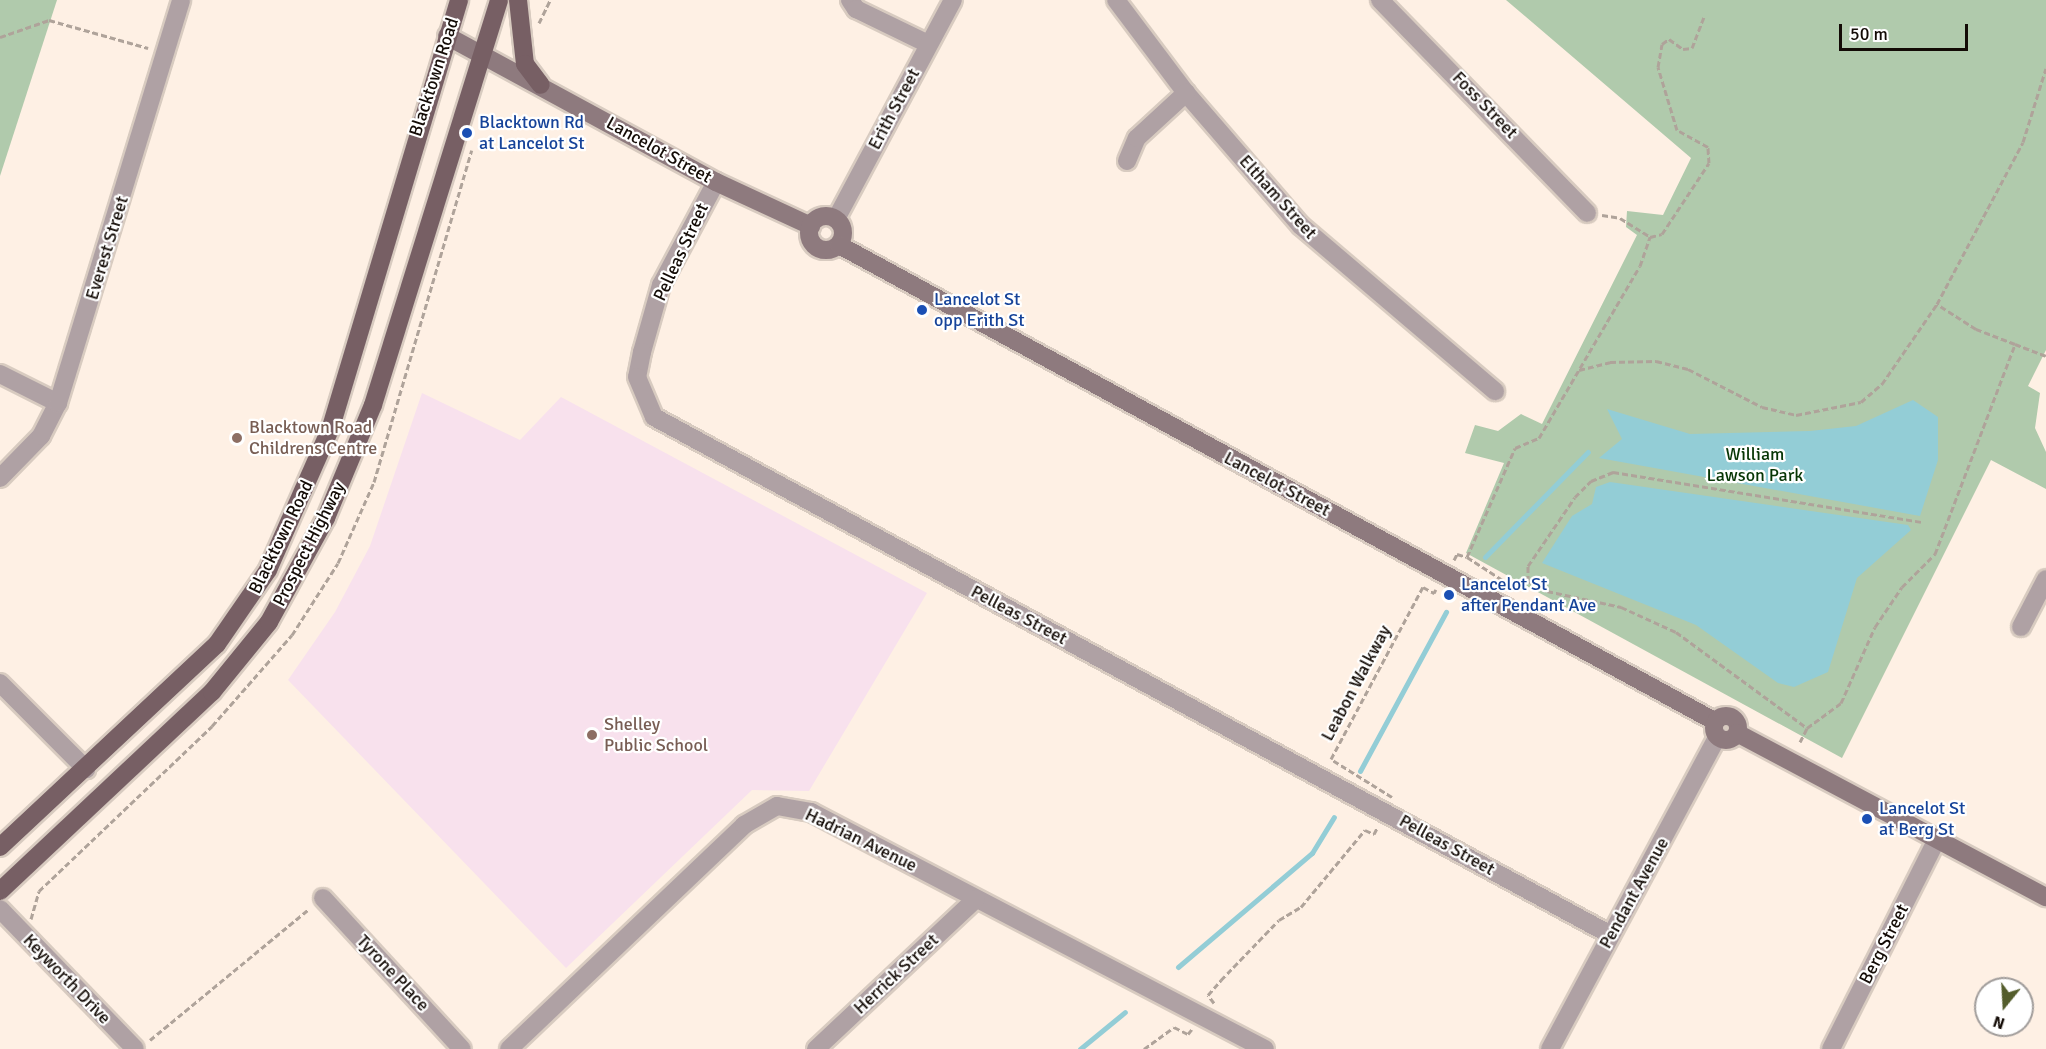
<!DOCTYPE html>
<style>
body{margin:0}
#map{position:relative;width:2046px;height:1049px;overflow:hidden;background:#fef0e4;font-family:Signika,sans-serif}
div>[style]{position:absolute}
.education>*{inset:0;background:#f8e1ed}
.green>*{inset:0;background:#b0caac}
.water>*{inset:0;background:#93cdd6}
.stream>*{height:5px;margin:-2.5px;padding:0 2.5px;transform-origin:2.5px;border-radius:2.5px;background:#93cdd6}
.path>*{height:3px;margin-top:-1.5px;transform-origin:0;background:repeating-linear-gradient(90deg,#afa39a 0 6px,transparent 0 9px)}
.roads{filter:drop-shadow(2px 0 #d8cbc0) drop-shadow(-2px 0 #d8cbc0) drop-shadow(0 2px #d8cbc0) drop-shadow(0 -2px #d8cbc0)}
.street>*{height:18px;margin:-9px;padding:0 9px;transform-origin:9px;border-radius:9px;background:#afa1a4}
.secondary>*{height:18px;margin:-9px;padding:0 9px;transform-origin:9px;border-radius:9px;background:#8e7a7e}
.secondary>.ring{margin:-9px;padding:0;box-sizing:content-box;background:none;border:18px solid #8e7a7e;border-radius:50%}
.primary>*{height:18px;margin:-9px;padding:0 9px;transform-origin:9px;border-radius:9px;background:#775f64}
.dots>*{width:16px;height:16px;translate:-50% -50%;box-sizing:border-box;border:3px solid #fff;border-radius:50%}
span{translate:-50% -50%;white-space:nowrap;text-align:center;line-height:1.15;-webkit-text-stroke:4.5px #fff;paint-order:stroke}
.street-label{font-size:18px;color:#130b06}
.transit-label{font-size:18px;color:#164399}
.left{translate:0 -50%;text-align:left}
.education-label{font-size:18px;color:#785e54}
.park-label{font-size:18px;color:#063504}
.north{position:absolute;left:1974px;top:977px;width:60px;height:60px;box-sizing:border-box;background:#fff;border:2px solid #a19d9b;border-radius:50%;rotate:198deg;font-size:16px;font-weight:700;line-height:24px;text-align:center;color:#130b06}
.north::after{content:'';display:block;margin:auto;width:21px;height:27px;background:#545d2c;clip-path:polygon(50% 0,100% 100%,50% 72%,0 100%)}
.scale{position:absolute;left:1839px;top:24px;width:129px;height:27px;box-sizing:border-box;border:3px solid #130b06;border-top:0;padding-left:8px;font-size:18px;line-height:21px;white-space:nowrap;color:#130b06;-webkit-text-stroke:4px #fff;paint-order:stroke}
</style>
<div id="map">
<div class="education">
<i style="clip-path:polygon(422px 393px,520px 440px,561px 397px,927px 593px,809px 791px,752px 790px,566px 968px,288px 680px,335px 612px,370px 546px)"></i>
</div>
<div class="green">
<i style="clip-path:polygon(0 0,57px 0,0 176px)"></i>
<i style="clip-path:polygon(1506px 0,2046px 0,2046px 350px,2028px 386px,2040px 393px,2035px 428px,2046px 452px,2046px 489px,1991px 460px,1842px 758px,1466px 553px,1504px 463px,1465px 453px,1475px 425px,1498px 431px,1521px 414px,1542px 424px,1637px 235px,1626px 227px,1627px 211px,1663px 215px,1691px 158px)"></i>
</div>
<div class="water">
<i style="clip-path:polygon(1913px 400px,1938px 417px,1938px 460px,1920px 516px,1599px 458px,1622px 439px,1607px 409px,1690px 434px,1810px 431px,1856px 426px)"></i>
<i style="clip-path:polygon(1610px 482px,1908px 525px,1911px 530px,1857px 578px,1828px 672px,1794px 687px,1778px 683px,1696px 625px,1542px 563px,1572px 516px,1592px 504px,1596px 487px)"></i>
</div>
<div class="stream">
<i style="left:1485px;top:557px;width:147px;rotate:-45.6deg"></i>
<i style="left:1360px;top:771px;width:181px;rotate:-61.6deg"></i>
<i style="left:1178px;top:967px;width:176px;rotate:-40.4deg"></i>
<i style="left:1312px;top:853px;width:42px;rotate:-58.6deg"></i>
<i style="left:1080px;top:1049px;width:58px;rotate:-39.4deg"></i>
</div>
<div class="path">
<i style="left:539px;top:23px;width:25px;rotate:-64deg"></i>
<i style="left:0;top:37px;width:52px;rotate:-19.1deg"></i>
<i style="left:49px;top:20px;width:103px;rotate:15.8deg"></i>
<i style="left:1602px;top:215px;width:18px;rotate:9deg"></i>
<i style="left:1620px;top:218px;width:36px;rotate:32deg"></i>
<i style="left:1650px;top:237px;width:12px;rotate:-14deg"></i>
<i style="left:1662px;top:234px;width:85px;rotate:-56.5deg"></i>
<i style="left:1709px;top:163px;width:16px;rotate:-94deg"></i>
<i style="left:1708px;top:147px;width:35px;rotate:-151deg"></i>
<i style="left:1677px;top:130px;width:66px;rotate:-106.8deg"></i>
<i style="left:1658px;top:67px;width:23px;rotate:-80deg"></i>
<i style="left:1662px;top:44px;width:9px;rotate:-36deg"></i>
<i style="left:1669px;top:39px;width:17px;rotate:36deg"></i>
<i style="left:1683px;top:49px;width:9px;rotate:-6deg"></i>
<i style="left:1692px;top:48px;width:33px;rotate:-69deg"></i>
<i style="left:2015px;top:344px;width:33px;rotate:21deg"></i>
<i style="left:1579px;top:370px;width:32px;rotate:-14deg"></i>
<i style="left:1610px;top:362px;width:46px;rotate:-1.2deg"></i>
<i style="left:1656px;top:361px;width:33px;rotate:14deg"></i>
<i style="left:1688px;top:369px;width:83px;rotate:27.2deg"></i>
<i style="left:1762px;top:407px;width:35px;rotate:13deg"></i>
<i style="left:1796px;top:415px;width:66px;rotate:-11.3deg"></i>
<i style="left:1861px;top:402px;width:28px;rotate:-41deg"></i>
<i style="left:1882px;top:384px;width:97px;rotate:-55.5deg"></i>
<i style="left:1937px;top:304px;width:183px;rotate:-62deg"></i>
<i style="left:2023px;top:142px;width:77px;rotate:-72.7deg"></i>
<i style="left:1467px;top:557px;width:57px;rotate:32.9deg"></i>
<i style="left:1515px;top:588px;width:15px;rotate:-28deg"></i>
<i style="left:1528px;top:581px;width:21px;rotate:28deg"></i>
<i style="left:1547px;top:591px;width:76px;rotate:12.2deg"></i>
<i style="left:1621px;top:607px;width:60px;rotate:24.4deg"></i>
<i style="left:1676px;top:632px;width:162px;rotate:36.2deg"></i>
<i style="left:1454px;top:560px;width:7px;rotate:-63deg"></i>
<i style="left:1457px;top:554px;width:10px;rotate:17deg"></i>
<i style="left:1467px;top:557px;width:119px;rotate:-66.2deg"></i>
<i style="left:1515px;top:448px;width:26px;rotate:-23deg"></i>
<i style="left:1539px;top:438px;width:199px;rotate:-59.6deg"></i>
<i style="left:1640px;top:266px;width:31px;rotate:-71deg"></i>
<i style="left:1528px;top:581px;width:15px;rotate:-90deg"></i>
<i style="left:1528px;top:566px;width:83px;rotate:-55.7deg"></i>
<i style="left:1575px;top:497px;width:23px;rotate:-45deg"></i>
<i style="left:1591px;top:481px;width:24px;rotate:-22deg"></i>
<i style="left:1613px;top:472px;width:312px;rotate:9.2deg"></i>
<i style="left:1800px;top:742px;width:16px;rotate:-63deg"></i>
<i style="left:1807px;top:728px;width:42px;rotate:-36.3deg"></i>
<i style="left:1841px;top:703px;width:83px;rotate:-65.9deg"></i>
<i style="left:1875px;top:627px;width:48px;rotate:-56deg"></i>
<i style="left:1902px;top:587px;width:47px;rotate:-45deg"></i>
<i style="left:1935px;top:554px;width:225px;rotate:-69.1deg"></i>
<i style="left:2015px;top:344px;width:42px;rotate:-159deg"></i>
<i style="left:1976px;top:329px;width:46px;rotate:-147.3deg"></i>
<i style="left:1392px;top:797px;width:72px;rotate:-148.1deg"></i>
<i style="left:1331px;top:759px;width:195px;rotate:-61.9deg"></i>
<i style="left:1423px;top:587px;width:13px;rotate:29deg"></i>
<i style="left:1434px;top:593px;width:4px;rotate:-63deg"></i>
<i style="left:31px;top:919px;width:29px;rotate:-74deg"></i>
<i style="left:39px;top:891px;width:239px;rotate:-43.6deg"></i>
<i style="left:212px;top:726px;width:121px;rotate:-48.7deg"></i>
<i style="left:292px;top:635px;width:85px;rotate:-57.4deg"></i>
<i style="left:338px;top:563px;width:89px;rotate:-66deg"></i>
<i style="left:374px;top:482px;width:346px;rotate:-73.6deg"></i>
<i style="left:1214px;top:1003px;width:10px;rotate:-127deg"></i>
<i style="left:1208px;top:995px;width:20px;rotate:-49deg"></i>
<i style="left:1221px;top:980px;width:83px;rotate:-46deg"></i>
<i style="left:1279px;top:920px;width:26px;rotate:-31deg"></i>
<i style="left:1301px;top:907px;width:100px;rotate:-50.3deg"></i>
<i style="left:1365px;top:830px;width:10px;rotate:24deg"></i>
<i style="left:1374px;top:834px;width:7px;rotate:-63deg"></i>
<i style="left:150px;top:1040px;width:206px;rotate:-39.5deg"></i>
<i style="left:1144px;top:1049px;width:37px;rotate:-36deg"></i>
<i style="left:1174px;top:1027px;width:16px;rotate:27deg"></i>
<i style="left:1188px;top:1034px;width:6px;rotate:-51deg"></i>
</div>
<div class="roads">
<div class="street">
<i style="left:850px;top:0;width:11px;rotate:56deg"></i>
<i style="left:856px;top:9px;width:80px;rotate:25.9deg"></i>
<i style="left:1116px;top:0;width:116px;rotate:53deg"></i>
<i style="left:1186px;top:93px;width:176px;rotate:49.2deg"></i>
<i style="left:1301px;top:226px;width:255px;rotate:40.4deg"></i>
<i style="left:1380px;top:0;width:297px;rotate:45.8deg"></i>
<i style="left:1127px;top:161px;width:25px;rotate:-67deg"></i>
<i style="left:1137px;top:138px;width:67px;rotate:-42.6deg"></i>
<i style="left:716px;top:182px;width:117px;rotate:118.1deg"></i>
<i style="left:661px;top:285px;width:70px;rotate:105.8deg"></i>
<i style="left:642px;top:352px;width:25px;rotate:101deg"></i>
<i style="left:637px;top:377px;width:43px;rotate:67deg"></i>
<i style="left:654px;top:417px;width:1088px;rotate:28.43deg"></i>
<i style="left:836px;top:219px;width:248px;rotate:-61.9deg"></i>
<i style="left:0;top:374px;width:65px;rotate:26.6deg"></i>
<i style="left:0;top:478px;width:59px;rotate:-45.7deg"></i>
<i style="left:41px;top:436px;width:37px;rotate:-63deg"></i>
<i style="left:58px;top:403px;width:421px;rotate:-73deg"></i>
<i style="left:2021px;top:627px;width:54px;rotate:-62.5deg"></i>
<i style="left:0;top:683px;width:122px;rotate:45deg"></i>
<i style="left:323px;top:898px;width:205px;rotate:47.4deg"></i>
<i style="left:0;top:909px;width:194px;rotate:46deg"></i>
<i style="left:509px;top:1049px;width:325px;rotate:-43.6deg"></i>
<i style="left:744px;top:825px;width:38px;rotate:-30deg"></i>
<i style="left:777px;top:806px;width:35px;rotate:10deg"></i>
<i style="left:811px;top:812px;width:512px;rotate:27.57deg"></i>
<i style="left:816px;top:1049px;width:219px;rotate:-43.2deg"></i>
<i style="left:1550px;top:1049px;width:355px;rotate:-61.8deg"></i>
<i style="left:1831px;top:1049px;width:235px;rotate:-63.2deg"></i>
</div>
<div class="secondary">
<i style="left:447px;top:36px;width:306px;rotate:28.5deg"></i>
<i style="left:716px;top:182px;width:105px;rotate:24.9deg"></i>
<i class="ring" style="left:809px;top:216px;width:16px;height:16px"></i>
<i style="left:839px;top:245px;width:998px;rotate:28.54deg"></i>
<i class="ring" style="left:1714px;top:716px;width:6px;height:6px"></i>
<i style="left:1737px;top:733px;width:350px;rotate:28deg"></i>
</div>
<div class="primary">
<i style="left:518px;top:0;width:64px;rotate:83.8deg"></i>
<i style="left:525px;top:64px;width:26px;rotate:53deg"></i>
<i style="left:0;top:847px;width:297px;rotate:-43.1deg"></i>
<i style="left:217px;top:644px;width:90px;rotate:-55.4deg"></i>
<i style="left:268px;top:570px;width:156px;rotate:-66.2deg"></i>
<i style="left:331px;top:427px;width:446px;rotate:-73.3deg"></i>
<i style="left:0;top:891px;width:291px;rotate:-43.2deg"></i>
<i style="left:212px;top:692px;width:90px;rotate:-50.8deg"></i>
<i style="left:269px;top:622px;width:119px;rotate:-61.3deg"></i>
<i style="left:326px;top:518px;width:122px;rotate:-67.4deg"></i>
<i style="left:373px;top:405px;width:424px;rotate:-72.7deg"></i>
</div>
</div>
<div class="dots">
<i style="left:467px;top:133px;background:#1a4fb4"></i>
<i style="left:922px;top:310px;background:#1a4fb4"></i>
<i style="left:237px;top:438px;background:#8d6e63"></i>
<i style="left:1449px;top:595px;background:#1a4fb4"></i>
<i style="left:592px;top:735px;background:#8d6e63"></i>
<i style="left:1867px;top:819px;background:#1a4fb4"></i>
</div>
<div class="street-label">
<span style="left:434px;top:77px;rotate:-72deg">Blacktown Road</span>
<span style="left:1485px;top:105px;rotate:46deg">Foss Street</span>
<span style="left:894px;top:109px;rotate:-62deg">Erith Street</span>
<span style="left:659px;top:150px;rotate:29deg">Lancelot Street</span>
<span style="left:1278px;top:197px;rotate:48deg">Eltham Street</span>
<span style="left:107px;top:248px;rotate:-73deg">Everest Street</span>
<span style="left:681px;top:252px;rotate:-65deg">Pelleas Street</span>
<span style="left:1277px;top:484px;rotate:28deg">Lancelot Street</span>
<span style="left:281px;top:537px;rotate:-64deg">Blacktown Road</span>
<span style="left:309px;top:544px;rotate:-63deg">Prospect Highway</span>
<span style="left:1019px;top:615px;rotate:28deg">Pelleas Street</span>
<span style="left:1356px;top:683px;rotate:-62deg">Leabon Walkway</span>
<span style="left:861px;top:840px;rotate:26deg">Hadrian Avenue</span>
<span style="left:1447px;top:845px;rotate:29deg">Pelleas Street</span>
<span style="left:1634px;top:893px;rotate:-61deg">Pendant Avenue</span>
<span style="left:1884px;top:944px;rotate:-63deg">Berg Street</span>
<span style="left:393px;top:973px;rotate:47deg">Tyrone Place</span>
<span style="left:896px;top:974px;rotate:-43deg">Herrick Street</span>
<span style="left:67px;top:979px;rotate:46deg">Keyworth Drive</span>
</div>
<div class="transit-label">
<span class="left" style="left:479px;top:133px">Blacktown Rd<br>at Lancelot St</span>
<span class="left" style="left:934px;top:310px">Lancelot St<br>opp Erith St</span>
<span class="left" style="left:1461px;top:595px">Lancelot St<br>after Pendant Ave</span>
<span class="left" style="left:1879px;top:819px">Lancelot St<br>at Berg St</span>
</div>
<div class="education-label">
<span class="left" style="left:249px;top:438px">Blacktown Road<br>Childrens Centre</span>
<span class="left" style="left:604px;top:735px">Shelley<br>Public School</span>
</div>
<div class="park-label">
<span style="left:1755px;top:465px">William<br>Lawson Park</span>
</div>
<div class="north">N</div>
<div class="scale">50 m</div>
</div>
